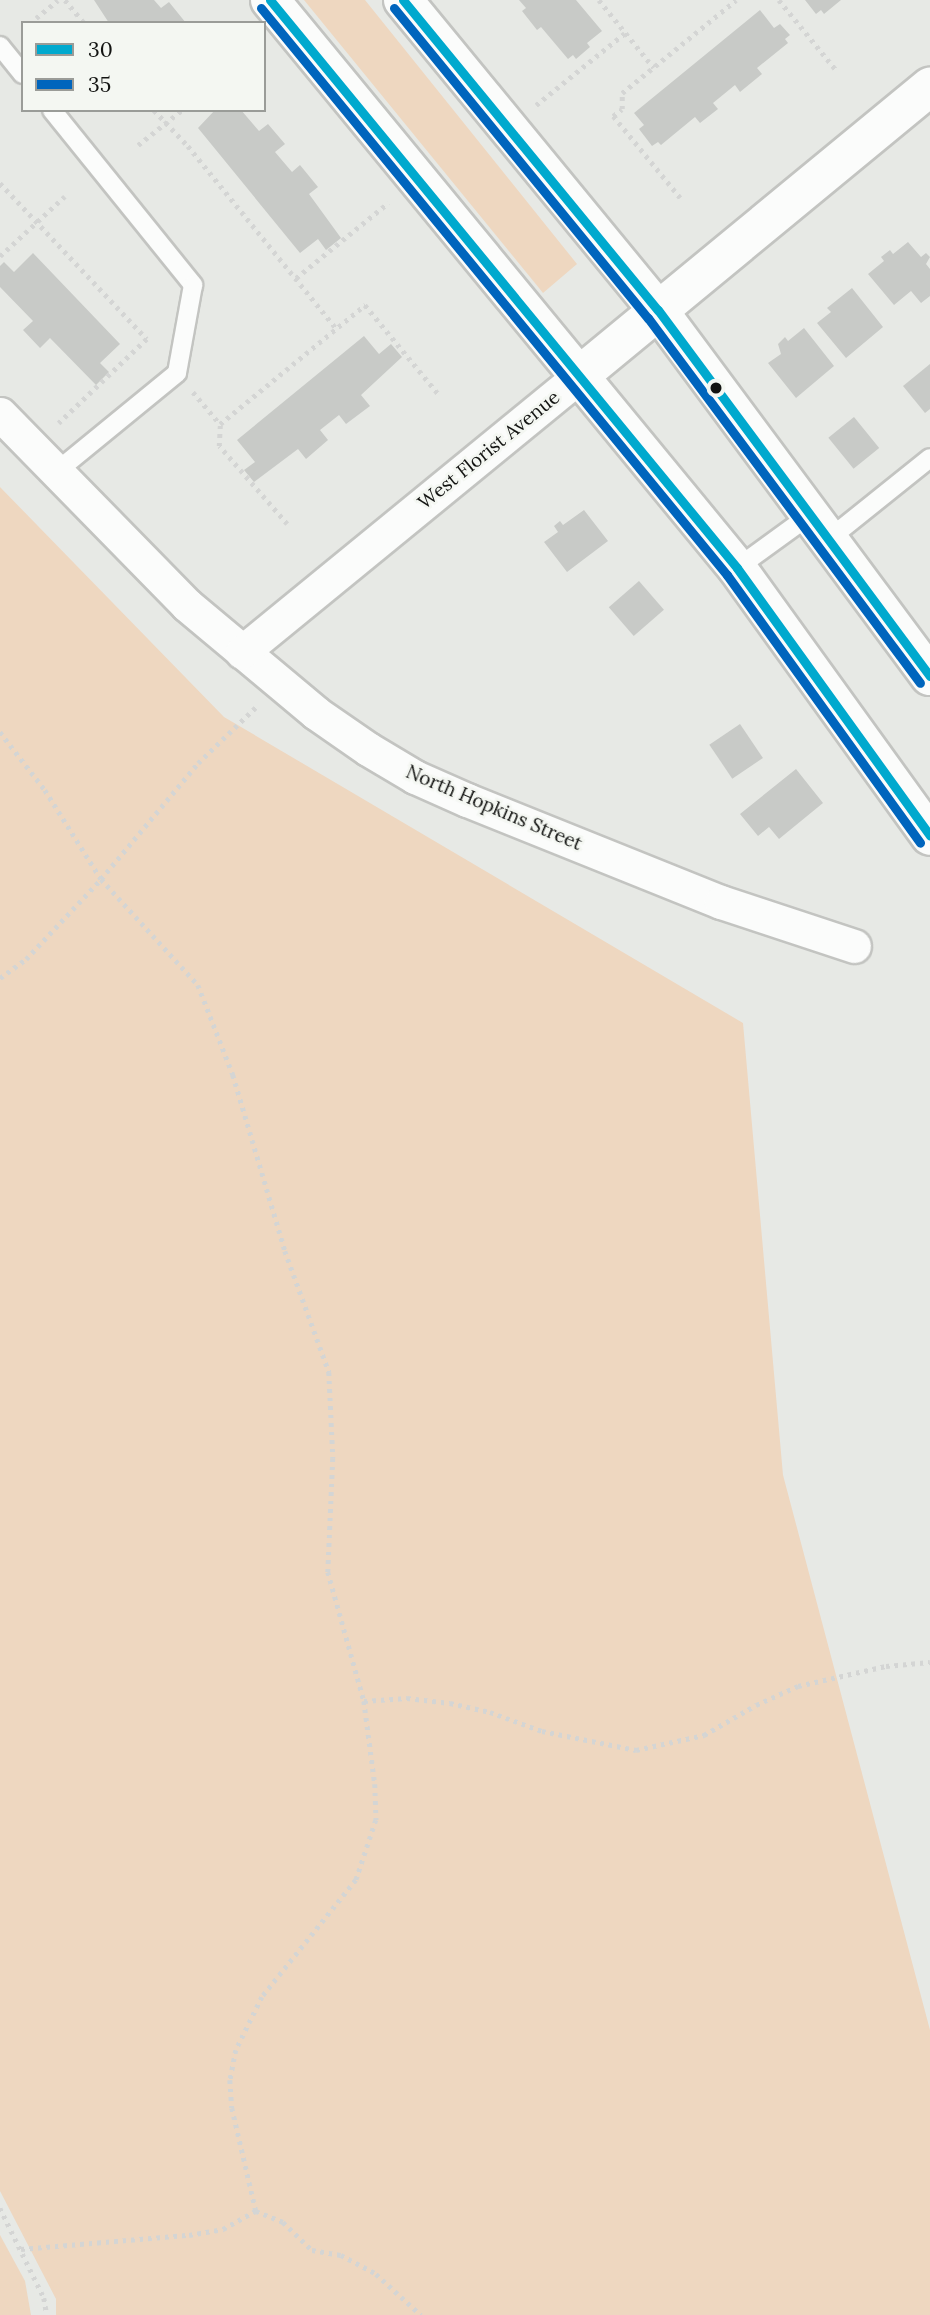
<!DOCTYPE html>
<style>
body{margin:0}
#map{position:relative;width:930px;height:2315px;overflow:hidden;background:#e7e9e5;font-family:Lora,serif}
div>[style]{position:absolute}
.green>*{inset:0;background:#eed7c0}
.building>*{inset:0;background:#c8cac7;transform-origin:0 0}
.path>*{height:4.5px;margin-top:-2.25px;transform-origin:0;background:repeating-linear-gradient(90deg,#d4d5d4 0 3.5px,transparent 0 8.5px)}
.roads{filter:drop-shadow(2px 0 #c3c4c1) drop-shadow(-2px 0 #c3c4c1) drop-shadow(0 2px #c3c4c1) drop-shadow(0 -2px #c3c4c1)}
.service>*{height:18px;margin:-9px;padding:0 9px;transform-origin:9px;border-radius:9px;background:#fbfcfb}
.minor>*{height:33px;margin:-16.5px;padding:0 16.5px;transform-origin:16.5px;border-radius:16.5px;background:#fbfcfb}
.tertiary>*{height:38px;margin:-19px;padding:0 19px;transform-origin:19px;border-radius:19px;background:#fbfcfb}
.secondary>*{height:38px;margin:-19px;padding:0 19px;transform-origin:19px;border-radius:19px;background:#fbfcfb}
.bus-1>*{height:9px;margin:-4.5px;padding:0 4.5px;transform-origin:4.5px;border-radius:4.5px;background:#00a9ce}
.bus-2>*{height:9px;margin:-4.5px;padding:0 4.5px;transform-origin:4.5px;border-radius:4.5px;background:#0065bd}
.dots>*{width:19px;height:19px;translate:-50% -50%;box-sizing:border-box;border:4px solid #f4f7f2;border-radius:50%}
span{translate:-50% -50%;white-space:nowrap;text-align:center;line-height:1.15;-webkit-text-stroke:5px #f4f7f2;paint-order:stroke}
.street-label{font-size:19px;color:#131412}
.legend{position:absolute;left:21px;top:21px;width:245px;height:91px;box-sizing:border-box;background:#f4f7f2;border:2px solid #9a9c98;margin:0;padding:9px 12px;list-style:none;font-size:21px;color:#131412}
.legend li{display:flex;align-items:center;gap:14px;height:35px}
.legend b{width:35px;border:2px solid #9a9c98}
</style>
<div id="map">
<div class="green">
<i style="clip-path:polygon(304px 0,365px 0,577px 264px,543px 293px,539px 288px)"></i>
<i style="clip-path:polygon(0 487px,224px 717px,743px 1023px,783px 1475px,930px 2030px,930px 2315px,56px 2315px,56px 2299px,0 2191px)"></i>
<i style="clip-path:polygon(0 2235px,25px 2281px,31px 2315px,0 2315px)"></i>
</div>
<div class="building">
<i style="clip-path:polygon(94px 0,154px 0,161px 8px,169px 2px,186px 23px,109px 23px)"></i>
<i style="clip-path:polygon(519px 0,576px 0,602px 31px,587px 43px,590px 47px,576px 59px,573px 55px,568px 59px,541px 27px,537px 30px,522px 11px,526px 8px)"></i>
<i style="clip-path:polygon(805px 0,841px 0,824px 14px,821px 10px,816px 14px)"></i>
<i style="clip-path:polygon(760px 10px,774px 28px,780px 24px,790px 35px,785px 39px,788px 43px,757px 68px,762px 74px,740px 92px,735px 85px,713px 103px,718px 109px,700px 123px,695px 117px,661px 145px,658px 142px,652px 146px,639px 129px,644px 125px,634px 113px)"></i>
<i style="clip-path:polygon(215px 110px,241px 110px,259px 131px,268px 124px,285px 144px,275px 152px,292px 172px,300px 165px,318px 187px,309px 194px,341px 238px,326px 250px,318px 239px,300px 253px,198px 128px)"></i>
<i style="clip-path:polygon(908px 242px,921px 257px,926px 253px,930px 257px,926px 264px,930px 269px,930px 296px,921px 303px,911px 291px,894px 305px,868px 274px,884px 261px,881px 257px,890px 250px,893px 254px)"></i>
<i style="clip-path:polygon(33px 253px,120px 344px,100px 363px,109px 372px,96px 385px,50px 338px,40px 348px,23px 330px,33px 321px,0 287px,0 266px,4px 262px,14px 272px)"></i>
<i style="clip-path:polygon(852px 288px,883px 327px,846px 358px,817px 323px,831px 312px,827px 308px)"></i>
<i style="clip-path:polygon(804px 328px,834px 366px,796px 398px,768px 363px,781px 354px,778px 344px,785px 337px,788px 341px)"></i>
<i style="clip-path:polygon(364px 336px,379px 354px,391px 344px,402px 357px,361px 395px,370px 406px,346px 424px,339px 415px,320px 430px,328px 440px,306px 459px,298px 449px,254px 482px,244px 470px,255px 462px,237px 440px)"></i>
<i style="clip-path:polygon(930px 364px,930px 409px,925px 413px,903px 386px)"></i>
<i style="left:854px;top:417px;width:40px;height:33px;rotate:51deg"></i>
<i style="clip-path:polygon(584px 510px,608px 541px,567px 572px,544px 542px,558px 532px,554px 526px,560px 521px,563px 525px)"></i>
<i style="left:639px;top:581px;width:38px;height:40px;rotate:49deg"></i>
<i style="left:740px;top:724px;width:41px;height:37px;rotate:56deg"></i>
<i style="clip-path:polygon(796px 769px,823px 803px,779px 839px,769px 827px,758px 836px,740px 814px)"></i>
</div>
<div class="path">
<i style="left:65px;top:0;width:30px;rotate:50deg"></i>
<i style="left:599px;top:0;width:87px;rotate:51deg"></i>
<i style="left:779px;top:0;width:92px;rotate:50.8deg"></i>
<i style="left:36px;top:18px;width:28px;rotate:-39deg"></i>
<i style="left:536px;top:105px;width:114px;rotate:-39deg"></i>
<i style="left:154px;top:110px;width:50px;rotate:46.6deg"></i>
<i style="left:188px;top:146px;width:235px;rotate:50.9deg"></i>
<i style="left:138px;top:145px;width:56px;rotate:-38.5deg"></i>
<i style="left:0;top:183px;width:214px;rotate:46.7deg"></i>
<i style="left:147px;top:339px;width:122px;rotate:136.3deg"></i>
<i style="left:680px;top:198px;width:106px;rotate:-129.3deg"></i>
<i style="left:613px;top:116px;width:11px;rotate:-38deg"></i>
<i style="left:622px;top:109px;width:16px;rotate:-90deg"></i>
<i style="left:622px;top:93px;width:147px;rotate:-39.2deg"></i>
<i style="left:0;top:256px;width:88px;rotate:-42.7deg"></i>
<i style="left:296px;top:278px;width:119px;rotate:-39.2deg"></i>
<i style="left:193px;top:392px;width:42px;rotate:49.8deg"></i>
<i style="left:287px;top:524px;width:103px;rotate:-131.1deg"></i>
<i style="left:219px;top:446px;width:22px;rotate:-87deg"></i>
<i style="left:220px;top:424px;width:188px;rotate:-39.4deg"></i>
<i style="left:365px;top:305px;width:118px;rotate:50.5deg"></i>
<i style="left:0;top:732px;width:73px;rotate:52.2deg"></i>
<i style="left:45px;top:790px;width:105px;rotate:57.8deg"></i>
<i style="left:101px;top:879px;width:144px;rotate:47.5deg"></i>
<i style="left:198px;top:985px;width:97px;rotate:68.7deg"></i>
<i style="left:233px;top:1075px;width:184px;rotate:73.5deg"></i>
<i style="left:285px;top:1251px;width:129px;rotate:70deg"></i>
<i style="left:329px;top:1372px;width:86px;rotate:87.3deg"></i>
<i style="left:333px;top:1458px;width:114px;rotate:92.5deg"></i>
<i style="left:328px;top:1572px;width:134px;rotate:74.4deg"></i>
<i style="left:364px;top:1701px;width:84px;rotate:82.5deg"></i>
<i style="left:375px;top:1784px;width:36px;rotate:88deg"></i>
<i style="left:376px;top:1820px;width:63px;rotate:108.4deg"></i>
<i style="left:356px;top:1880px;width:150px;rotate:128.8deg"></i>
<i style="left:262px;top:1997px;width:59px;rotate:116.1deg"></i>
<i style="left:236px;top:2050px;width:31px;rotate:101deg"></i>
<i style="left:230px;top:2080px;width:28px;rotate:86deg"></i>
<i style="left:232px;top:2108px;width:106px;rotate:76.9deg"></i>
<i style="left:256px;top:2211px;width:29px;rotate:22deg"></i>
<i style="left:283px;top:2222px;width:40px;rotate:44deg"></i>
<i style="left:312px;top:2250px;width:29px;rotate:10deg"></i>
<i style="left:341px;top:2255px;width:40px;rotate:28deg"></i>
<i style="left:376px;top:2274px;width:61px;rotate:42.3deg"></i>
<i style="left:0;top:978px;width:32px;rotate:-36deg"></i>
<i style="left:26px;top:959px;width:110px;rotate:-46.8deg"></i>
<i style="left:101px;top:879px;width:151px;rotate:-50.1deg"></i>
<i style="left:198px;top:763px;width:81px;rotate:-44deg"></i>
<i style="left:364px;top:1701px;width:43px;rotate:-4deg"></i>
<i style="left:407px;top:1698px;width:43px;rotate:6.6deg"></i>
<i style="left:450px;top:1703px;width:41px;rotate:12.7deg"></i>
<i style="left:490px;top:1712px;width:55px;rotate:20.1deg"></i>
<i style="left:542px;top:1731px;width:96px;rotate:11.4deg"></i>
<i style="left:636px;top:1750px;width:70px;rotate:-12.4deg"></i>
<i style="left:704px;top:1735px;width:60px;rotate:-30deg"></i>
<i style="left:756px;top:1705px;width:46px;rotate:-24.3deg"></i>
<i style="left:798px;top:1686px;width:90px;rotate:-12.8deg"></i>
<i style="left:886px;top:1666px;width:44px;rotate:-5.2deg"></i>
<i style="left:0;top:2208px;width:100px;rotate:63.9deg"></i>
<i style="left:44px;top:2298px;width:17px;rotate:80deg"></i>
<i style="left:21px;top:2249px;width:169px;rotate:-4.8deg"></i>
<i style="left:189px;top:2235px;width:35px;rotate:-10deg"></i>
<i style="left:223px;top:2229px;width:38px;rotate:-29deg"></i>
</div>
<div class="roads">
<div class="service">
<i style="left:0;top:46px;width:36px;rotate:51deg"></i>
<i style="left:52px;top:110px;width:225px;rotate:51.1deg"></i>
<i style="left:193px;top:285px;width:89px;rotate:100.3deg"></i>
<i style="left:177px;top:373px;width:156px;rotate:140.7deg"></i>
<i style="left:829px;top:539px;width:129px;rotate:-38.7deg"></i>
<i style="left:737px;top:568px;width:90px;rotate:-36deg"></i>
</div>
<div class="minor">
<i style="left:0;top:414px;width:267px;rotate:45.6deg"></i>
<i style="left:187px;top:605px;width:168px;rotate:39.9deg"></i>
<i style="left:316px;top:713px;width:63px;rotate:34.7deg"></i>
<i style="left:368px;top:749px;width:55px;rotate:30.8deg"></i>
<i style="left:415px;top:777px;width:57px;rotate:23.9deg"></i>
<i style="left:467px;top:800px;width:274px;rotate:21.9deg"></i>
<i style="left:721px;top:902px;width:140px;rotate:18.3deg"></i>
<i style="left:242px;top:652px;width:436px;rotate:-39.3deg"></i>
</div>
<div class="tertiary">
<i style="left:579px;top:376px;width:455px;rotate:-39.5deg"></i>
</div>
<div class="secondary">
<i style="left:270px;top:0;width:735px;rotate:50.57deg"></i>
<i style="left:737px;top:568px;width:330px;rotate:54.2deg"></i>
<i style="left:403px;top:0;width:401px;rotate:50.6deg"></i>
<i style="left:658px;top:310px;width:456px;rotate:53.4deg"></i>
</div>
</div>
<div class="bus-1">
<i style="left:270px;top:0;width:735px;rotate:50.57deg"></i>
<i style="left:737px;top:568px;width:330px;rotate:54.2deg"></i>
<i style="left:403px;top:0;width:401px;rotate:50.6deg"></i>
<i style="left:658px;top:310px;width:456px;rotate:53.4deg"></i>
</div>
<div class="bus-2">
<i style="left:261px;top:8px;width:734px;rotate:50.58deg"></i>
<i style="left:727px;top:575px;width:330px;rotate:54.2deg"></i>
<i style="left:394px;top:8px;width:401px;rotate:50.7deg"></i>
<i style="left:648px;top:318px;width:455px;rotate:53.3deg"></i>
</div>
<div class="dots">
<i style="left:716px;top:388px;background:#131412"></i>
</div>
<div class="street-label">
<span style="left:489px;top:450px;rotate:-39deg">West Florist Avenue</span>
<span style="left:494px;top:808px;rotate:23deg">North Hopkins Street</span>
</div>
<ul class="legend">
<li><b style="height:9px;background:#00a9ce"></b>30</li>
<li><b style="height:9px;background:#0065bd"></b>35</li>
</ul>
</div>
